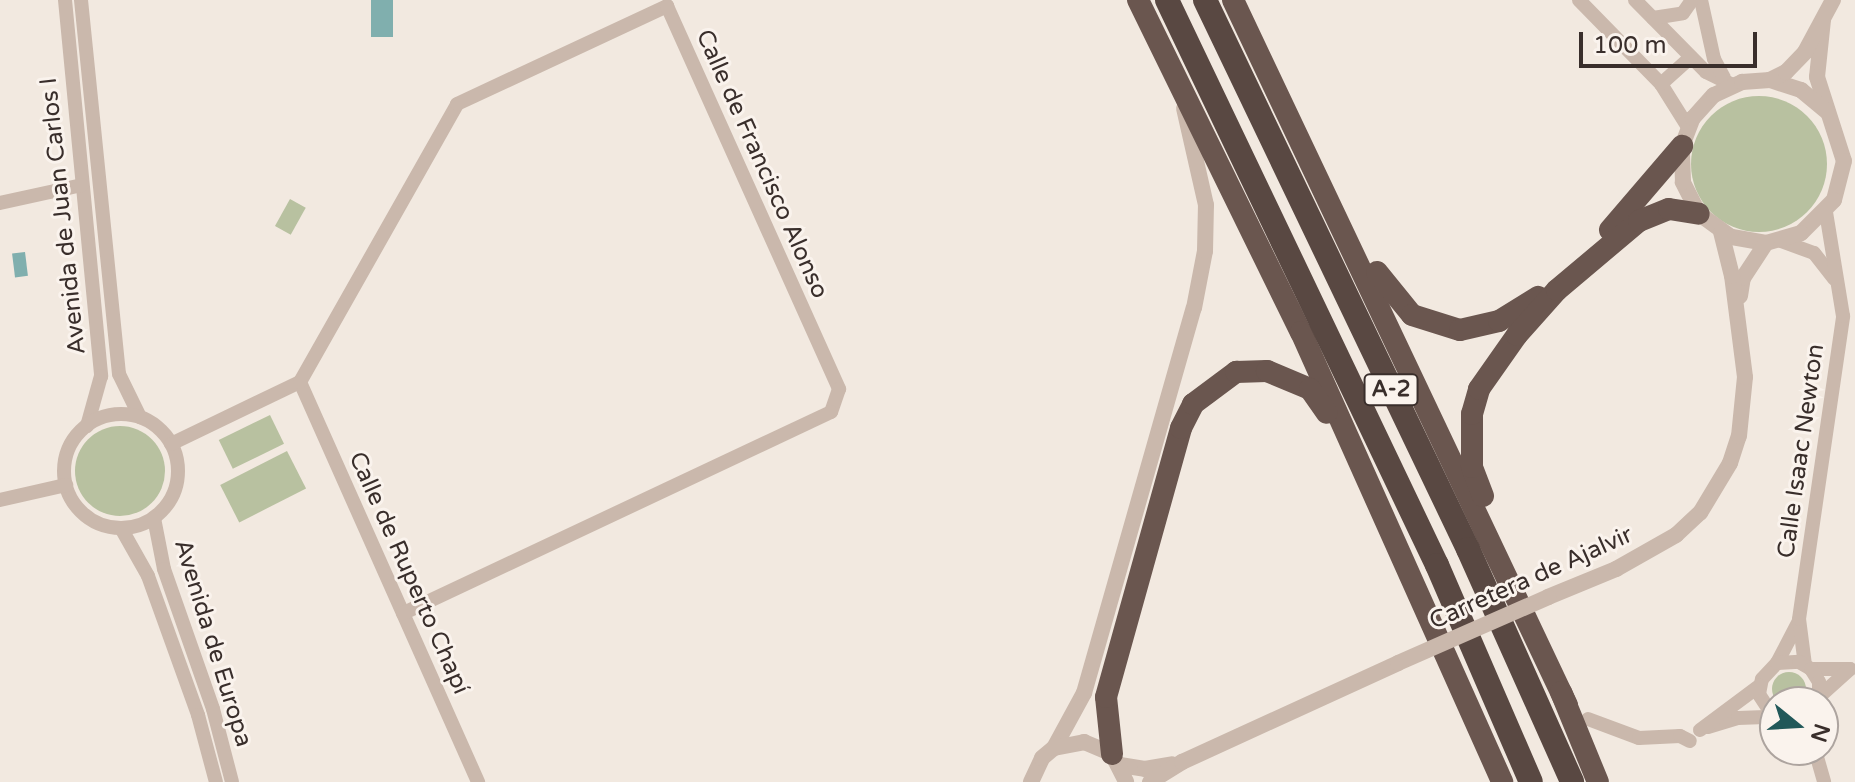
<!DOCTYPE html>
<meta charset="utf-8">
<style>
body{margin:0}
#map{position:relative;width:1855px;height:782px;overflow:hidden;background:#f2e9e0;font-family:"Varela Round",sans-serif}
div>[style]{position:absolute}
.green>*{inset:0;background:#b8c1a0;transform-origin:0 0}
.round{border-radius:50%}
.water>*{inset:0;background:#80afae;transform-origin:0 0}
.minor>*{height:14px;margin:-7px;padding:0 7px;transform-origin:7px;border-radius:7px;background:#cab8ac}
.minor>.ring{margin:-7px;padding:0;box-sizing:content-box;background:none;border:14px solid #cab8ac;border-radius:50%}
.tertiary>*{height:16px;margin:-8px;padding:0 8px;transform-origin:8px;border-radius:8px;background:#cab8ac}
.trunk>*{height:22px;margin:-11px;padding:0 11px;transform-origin:11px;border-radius:11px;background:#6a564f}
.motorway>*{height:24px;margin:-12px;padding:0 12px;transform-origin:12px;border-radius:12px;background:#594842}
.tertiary-bridge>*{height:16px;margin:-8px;padding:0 8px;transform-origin:8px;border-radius:8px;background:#cab8ac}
span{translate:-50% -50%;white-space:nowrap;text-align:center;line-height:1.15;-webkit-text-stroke:6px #faf3ed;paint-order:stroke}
.shield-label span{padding:2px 6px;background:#faf3ed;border:2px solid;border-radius:6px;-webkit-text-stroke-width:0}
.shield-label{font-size:22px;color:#392e2b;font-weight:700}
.street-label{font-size:24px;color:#392e2b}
.north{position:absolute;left:1759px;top:686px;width:80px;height:80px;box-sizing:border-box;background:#faf3ed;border:2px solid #ada49f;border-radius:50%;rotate:108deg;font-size:22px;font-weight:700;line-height:32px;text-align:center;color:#392e2b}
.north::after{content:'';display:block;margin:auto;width:28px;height:36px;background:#215859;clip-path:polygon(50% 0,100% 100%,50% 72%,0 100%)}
.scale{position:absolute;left:1579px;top:32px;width:178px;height:36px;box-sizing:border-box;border:4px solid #392e2b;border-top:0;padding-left:10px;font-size:24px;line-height:28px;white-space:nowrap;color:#392e2b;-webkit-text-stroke:6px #faf3ed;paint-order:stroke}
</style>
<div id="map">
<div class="green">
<i class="round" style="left:1691px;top:96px;width:136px;height:136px"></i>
<i style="left:290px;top:199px;width:18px;height:31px;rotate:29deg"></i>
<i style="left:270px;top:415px;width:32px;height:57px;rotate:64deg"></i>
<i class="round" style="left:75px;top:426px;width:90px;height:90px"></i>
<i style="left:287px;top:451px;width:42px;height:75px;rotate:63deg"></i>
<i class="round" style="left:1772px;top:672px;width:34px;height:34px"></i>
</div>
<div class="water">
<i style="left:371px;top:0;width:22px;height:37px"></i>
<i style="left:25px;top:252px;width:24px;height:13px;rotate:83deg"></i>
</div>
<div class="minor">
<i style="left:65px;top:0;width:378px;rotate:84.5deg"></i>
<i style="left:101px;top:376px;width:52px;rotate:105.6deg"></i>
<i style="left:81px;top:0;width:376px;rotate:84.2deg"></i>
<i style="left:119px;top:374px;width:48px;rotate:64deg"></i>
<i style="left:1579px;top:0;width:117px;rotate:45.7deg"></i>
<i style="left:1661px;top:84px;width:51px;rotate:57.9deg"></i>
<i style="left:1635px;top:0;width:101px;rotate:45.4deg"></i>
<i style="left:1706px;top:72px;width:30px;rotate:26deg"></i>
<i style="left:1701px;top:0;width:60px;rotate:77.6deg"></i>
<i style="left:1714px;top:59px;width:21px;rotate:62deg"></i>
<i style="left:1653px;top:18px;width:30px;rotate:-9deg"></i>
<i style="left:1683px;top:13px;width:16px;rotate:-55deg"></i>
<i style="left:1661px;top:84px;width:40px;rotate:-42deg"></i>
<i style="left:0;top:203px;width:84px;rotate:-12.4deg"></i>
<i style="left:1781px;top:241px;width:35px;rotate:20deg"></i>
<i style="left:1814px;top:253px;width:33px;rotate:52deg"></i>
<i style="left:300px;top:382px;width:438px;rotate:66deg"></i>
<i class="ring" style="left:64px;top:414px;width:100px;height:100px"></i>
<i style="left:171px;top:444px;width:143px;rotate:-25.7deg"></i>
<i style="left:300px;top:382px;width:319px;rotate:-60.5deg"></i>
<i style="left:457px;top:104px;width:232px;rotate:-25deg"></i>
<i style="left:667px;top:6px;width:420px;rotate:65.8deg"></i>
<i style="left:839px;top:389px;width:24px;rotate:109deg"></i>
<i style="left:831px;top:412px;width:473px;rotate:154.8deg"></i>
<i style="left:0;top:500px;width:68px;rotate:-12.8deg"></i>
<i style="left:154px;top:518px;width:52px;rotate:78.9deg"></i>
<i style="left:164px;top:569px;width:148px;rotate:70.7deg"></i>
<i style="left:213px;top:709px;width:75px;rotate:75.4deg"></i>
<i style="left:121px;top:528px;width:55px;rotate:60.6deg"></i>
<i style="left:148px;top:576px;width:148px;rotate:70.2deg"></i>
<i style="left:198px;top:715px;width:69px;rotate:75deg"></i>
<i style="left:1777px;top:663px;width:47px;rotate:-62.4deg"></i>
<i style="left:1805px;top:665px;width:46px;rotate:-97.4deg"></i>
<i style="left:1799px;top:619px;width:306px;rotate:-81.7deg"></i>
<i style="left:1843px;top:316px;width:105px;rotate:-99.3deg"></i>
<i style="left:1811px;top:669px;width:39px"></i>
<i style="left:1850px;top:669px;width:40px;rotate:138deg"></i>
<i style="left:1588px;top:719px;width:54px;rotate:20.4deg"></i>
<i style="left:1639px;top:738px;width:41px;rotate:-2.8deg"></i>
<i style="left:1680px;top:736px;width:11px;rotate:27deg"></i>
<i style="left:1775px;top:719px;width:30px;rotate:-123deg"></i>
<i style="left:1759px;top:694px;width:15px;rotate:-79deg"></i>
<i style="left:1762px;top:679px;width:22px;rotate:-47deg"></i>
<i style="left:1777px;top:663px;width:22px;rotate:-3deg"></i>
<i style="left:1799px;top:662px;width:14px;rotate:30deg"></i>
<i style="left:1811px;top:669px;width:15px;rotate:58deg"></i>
<i style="left:1819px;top:682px;width:20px;rotate:90deg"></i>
<i style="left:1708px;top:727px;width:31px;rotate:-17deg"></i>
<i style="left:1738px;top:718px;width:34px;rotate:-2deg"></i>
<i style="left:1700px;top:730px;width:74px;rotate:-36.7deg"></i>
<i style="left:1815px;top:750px;width:33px;rotate:74deg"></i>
</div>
<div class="tertiary">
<i style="left:1823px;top:20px;width:57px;rotate:96deg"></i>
<i style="left:1817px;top:77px;width:88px;rotate:72.2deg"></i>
<i style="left:1844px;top:161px;width:40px;rotate:104.4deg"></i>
<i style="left:1834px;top:200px;width:47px;rotate:135deg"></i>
<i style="left:1801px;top:233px;width:36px;rotate:164deg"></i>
<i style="left:1766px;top:243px;width:36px;rotate:-170deg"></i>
<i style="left:1731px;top:237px;width:39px;rotate:-144deg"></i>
<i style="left:1699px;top:214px;width:36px;rotate:-117deg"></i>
<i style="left:1683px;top:182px;width:36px;rotate:-92deg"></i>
<i style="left:1682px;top:146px;width:30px;rotate:-69deg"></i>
<i style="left:1693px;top:118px;width:31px;rotate:-48deg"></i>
<i style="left:1714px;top:95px;width:31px;rotate:-25deg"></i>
<i style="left:1742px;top:82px;width:28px;rotate:-4deg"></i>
<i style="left:1770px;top:80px;width:33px;rotate:18deg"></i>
<i style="left:1801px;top:90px;width:33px;rotate:40deg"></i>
<i style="left:1770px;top:80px;width:18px;rotate:-27deg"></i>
<i style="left:1786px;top:72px;width:28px;rotate:-46deg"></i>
<i style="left:1805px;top:52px;width:59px;rotate:-61.7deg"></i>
<i style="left:1740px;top:296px;width:18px;rotate:-81deg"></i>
<i style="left:1743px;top:278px;width:42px;rotate:-56.7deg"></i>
<i style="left:1548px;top:597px;width:74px;rotate:-22.4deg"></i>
<i style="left:1616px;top:569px;width:69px;rotate:-29.5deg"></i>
<i style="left:1676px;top:535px;width:33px;rotate:-43deg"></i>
<i style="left:1700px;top:513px;width:58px;rotate:-59deg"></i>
<i style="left:1730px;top:463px;width:28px;rotate:-72deg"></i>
<i style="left:1739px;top:436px;width:59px;rotate:-84.2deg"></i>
<i style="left:1745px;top:377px;width:102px;rotate:-97.3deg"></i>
<i style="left:1732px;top:276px;width:45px;rotate:-104deg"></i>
<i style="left:1054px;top:748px;width:63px;rotate:-61.4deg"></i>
<i style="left:1084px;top:693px;width:400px;rotate:-74.1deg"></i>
<i style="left:1194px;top:308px;width:58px;rotate:-79.1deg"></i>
<i style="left:1205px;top:251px;width:46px;rotate:-88.8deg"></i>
<i style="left:1206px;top:205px;width:99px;rotate:-102.8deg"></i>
<i style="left:1120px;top:765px;width:25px;rotate:9deg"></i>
<i style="left:1145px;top:769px;width:27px;rotate:-10deg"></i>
<i style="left:1031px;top:782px;width:26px;rotate:-65deg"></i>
<i style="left:1042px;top:758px;width:16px;rotate:-40deg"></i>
<i style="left:1054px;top:748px;width:31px;rotate:-11deg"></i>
<i style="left:1084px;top:742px;width:30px;rotate:23deg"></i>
<i style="left:1112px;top:754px;width:31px;rotate:63deg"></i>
<i style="left:1150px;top:782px;width:38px;rotate:-32deg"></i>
<i style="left:1182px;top:762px;width:238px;rotate:-24.6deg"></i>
</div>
<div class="trunk">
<i style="left:1138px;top:0;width:370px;rotate:63.9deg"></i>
<i style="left:1301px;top:332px;width:493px;rotate:65.9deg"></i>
<i style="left:1233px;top:0;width:780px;rotate:64.65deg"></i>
<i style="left:1610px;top:230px;width:111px;rotate:-49.4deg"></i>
<i style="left:1377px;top:272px;width:55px;rotate:50.9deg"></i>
<i style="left:1412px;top:315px;width:50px;rotate:17.4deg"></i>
<i style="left:1460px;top:330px;width:40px;rotate:-13deg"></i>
<i style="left:1499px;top:321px;width:46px;rotate:-31.6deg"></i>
<i style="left:1483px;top:496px;width:31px;rotate:-111deg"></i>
<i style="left:1472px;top:467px;width:53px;rotate:-90deg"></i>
<i style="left:1472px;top:414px;width:26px;rotate:-74deg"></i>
<i style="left:1479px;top:389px;width:66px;rotate:-54.9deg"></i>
<i style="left:1517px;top:335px;width:60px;rotate:-48.4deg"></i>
<i style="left:1557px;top:290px;width:107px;rotate:-40.1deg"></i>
<i style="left:1639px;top:221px;width:32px;rotate:-22deg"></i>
<i style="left:1669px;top:209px;width:30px;rotate:9deg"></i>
<i style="left:1561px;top:692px;width:97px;rotate:67.7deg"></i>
<i style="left:1112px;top:754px;width:57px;rotate:-96deg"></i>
<i style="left:1106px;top:697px;width:279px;rotate:-74.4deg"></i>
<i style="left:1181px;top:428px;width:27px;rotate:-63deg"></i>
<i style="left:1193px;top:404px;width:54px;rotate:-36.7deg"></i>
<i style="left:1236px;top:372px;width:31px;rotate:-2deg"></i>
<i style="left:1267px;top:371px;width:47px;rotate:22.7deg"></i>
<i style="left:1310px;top:389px;width:29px;rotate:55deg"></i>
</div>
<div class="motorway">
<i style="left:1167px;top:0;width:626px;rotate:64.46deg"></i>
<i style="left:1437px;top:565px;width:236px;rotate:66.6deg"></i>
<i style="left:1205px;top:0;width:609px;rotate:64.4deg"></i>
<i style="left:1468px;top:549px;width:255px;rotate:65.9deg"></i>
</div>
<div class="tertiary-bridge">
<i style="left:1398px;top:663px;width:164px;rotate:-23.7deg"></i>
</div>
<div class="shield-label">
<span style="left:1391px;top:390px">A-2</span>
</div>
<div class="street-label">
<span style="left:762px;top:164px;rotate:66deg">Calle de Francisco Alonso</span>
<span style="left:63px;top:216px;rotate:-96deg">Avenida de Juan Carlos I</span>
<span style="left:1801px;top:451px;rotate:-82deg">Calle Isaac Newton</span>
<span style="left:409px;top:573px;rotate:66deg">Calle de Ruperto Chapí</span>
<span style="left:1531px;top:578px;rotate:-24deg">Carretera de Ajalvir</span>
<span style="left:213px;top:643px;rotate:73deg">Avenida de Europa</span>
</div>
<div class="north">N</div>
<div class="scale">100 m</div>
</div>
